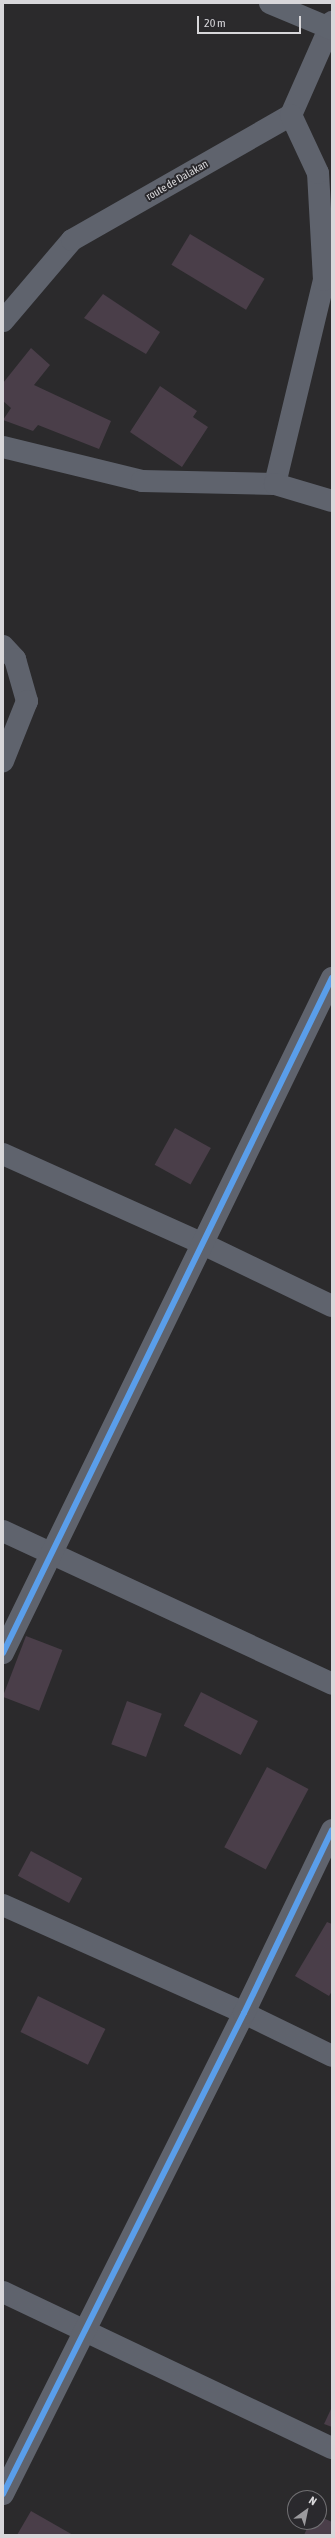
<!DOCTYPE html>
<style>
body{margin:0}
#map{position:relative;width:335px;height:2538px;overflow:hidden;background:#2b2a2c;font-family:"Asap Condensed",sans-serif}
div>[style]{position:absolute}
.building>*{inset:0;background:#4a3e49;transform-origin:0 0}
.minor>*{height:22px;margin:-11px;padding:0 11px;transform-origin:11px;border-radius:11px;background:#5f636d}
.major>*{height:22px;margin:-11px;padding:0 11px;transform-origin:11px;border-radius:11px;background:#5f646e}
.cycleway>*{height:6px;margin:-3px;padding:0 3px;transform-origin:3px;border-radius:3px;background:#5a9eea}
span{translate:-50% -50%;white-space:nowrap;text-align:center;line-height:1.15;-webkit-text-stroke:4px #2a292d;paint-order:stroke}
.street-label{font-size:11px;color:#d8d7da}
.frame{position:absolute;inset:0;border:4px solid #d8d7da;pointer-events:none}
.north{position:absolute;left:287px;top:2490px;width:40px;height:40px;box-sizing:border-box;background:#2a292d;border:1px solid #706f72;border-radius:50%;rotate:33deg;font-size:11px;font-weight:700;line-height:16px;text-align:center;color:#d8d7da}
.north::after{content:'';display:block;margin:auto;width:14px;height:18px;background:#9b9a9d;clip-path:polygon(50% 0,100% 100%,50% 72%,0 100%)}
.scale{position:absolute;left:197px;top:16px;width:104px;height:18px;box-sizing:border-box;border:2px solid #d8d7da;border-top:0;padding-left:5px;font-size:12px;line-height:14px;white-space:nowrap;color:#d8d7da;-webkit-text-stroke:3px #2a292d;paint-order:stroke}
</style>
<div id="map">
<div class="building">
<i style="left:190px;top:234px;width:87px;height:36px;rotate:31deg"></i>
<i style="clip-path:polygon(103px 294px,160px 332px,146px 354px,84px 318px)"></i>
<i style="clip-path:polygon(31px 348px,50px 365px,34px 385px,111px 421px,99px 449px,38px 425px,33px 431px,3px 420px,11px 408px,3px 401px,3px 383px)"></i>
<i style="clip-path:polygon(160px 386px,197px 411px,193px 417px,208px 427px,182px 467px,130px 432px)"></i>
<i style="left:175px;top:1128px;width:41px;height:42px;rotate:29deg"></i>
<i style="left:26px;top:1636px;width:39px;height:65px;rotate:21deg"></i>
<i style="left:201px;top:1692px;width:64px;height:38px;rotate:27deg"></i>
<i style="left:127px;top:1701px;width:37px;height:46px;rotate:20deg"></i>
<i style="left:267px;top:1767px;width:47px;height:91px;rotate:28deg"></i>
<i style="left:31px;top:1851px;width:58px;height:28px;rotate:28deg"></i>
<i style="clip-path:polygon(327px 1922px,332px 1924px,332px 1991px,329px 1996px,295px 1976px)"></i>
<i style="left:38px;top:1996px;width:75px;height:40px;rotate:26deg"></i>
<i style="clip-path:polygon(332px 2407px,332px 2427px,324px 2424px)"></i>
<i style="clip-path:polygon(31px 2511px,73px 2535px,17px 2535px)"></i>
<i style="clip-path:polygon(319px 2516px,332px 2522px,332px 2535px,304px 2535px,310px 2522px,319px 2522px)"></i>
</div>
<div class="minor">
<i style="left:3px;top:321px;width:106px;rotate:-49.6deg"></i>
<i style="left:72px;top:240px;width:252px;rotate:-29.7deg"></i>
<i style="left:291px;top:115px;width:102px;rotate:-66.2deg"></i>
<i style="left:3px;top:447px;width:143px;rotate:13.7deg"></i>
<i style="left:142px;top:481px;width:133px;rotate:1.3deg"></i>
<i style="left:275px;top:484px;width:210px;rotate:-76.5deg"></i>
<i style="left:324px;top:280px;width:107px;rotate:-93.2deg"></i>
<i style="left:318px;top:173px;width:64px;rotate:-115deg"></i>
<i style="left:275px;top:484px;width:59px;rotate:16.6deg"></i>
<i style="left:3px;top:646px;width:18px;rotate:47deg"></i>
<i style="left:15px;top:659px;width:44px;rotate:74.1deg"></i>
<i style="left:27px;top:701px;width:65px;rotate:111.8deg"></i>
<i style="left:3px;top:1154px;width:219px;rotate:24.2deg"></i>
<i style="left:203px;top:1244px;width:143px;rotate:25.7deg"></i>
<i style="left:3px;top:1531px;width:363px;rotate:24.9deg"></i>
<i style="left:3px;top:1653px;width:751px;rotate:-64.02deg"></i>
<i style="left:3px;top:1905px;width:264px;rotate:24.1deg"></i>
<i style="left:244px;top:2013px;width:98px;rotate:26deg"></i>
<i style="left:3px;top:2292px;width:364px;rotate:25.4deg"></i>
<i style="left:3px;top:2494px;width:538px;rotate:-63.39deg"></i>
<i style="left:244px;top:2013px;width:203px;rotate:-64.3deg"></i>
</div>
<div class="major">
<i style="left:270px;top:3px;width:67px;rotate:22.8deg"></i>
</div>
<div class="cycleway">
<i style="left:3px;top:1653px;width:751px;rotate:-64.02deg"></i>
<i style="left:3px;top:2494px;width:538px;rotate:-63.39deg"></i>
<i style="left:244px;top:2013px;width:203px;rotate:-64.3deg"></i>
</div>
<div class="street-label">
<span style="left:177px;top:180px;rotate:-30deg">route de Dalakan</span>
</div>
<div class="frame"></div>
<div class="north">N</div>
<div class="scale">20 m</div>
</div>
